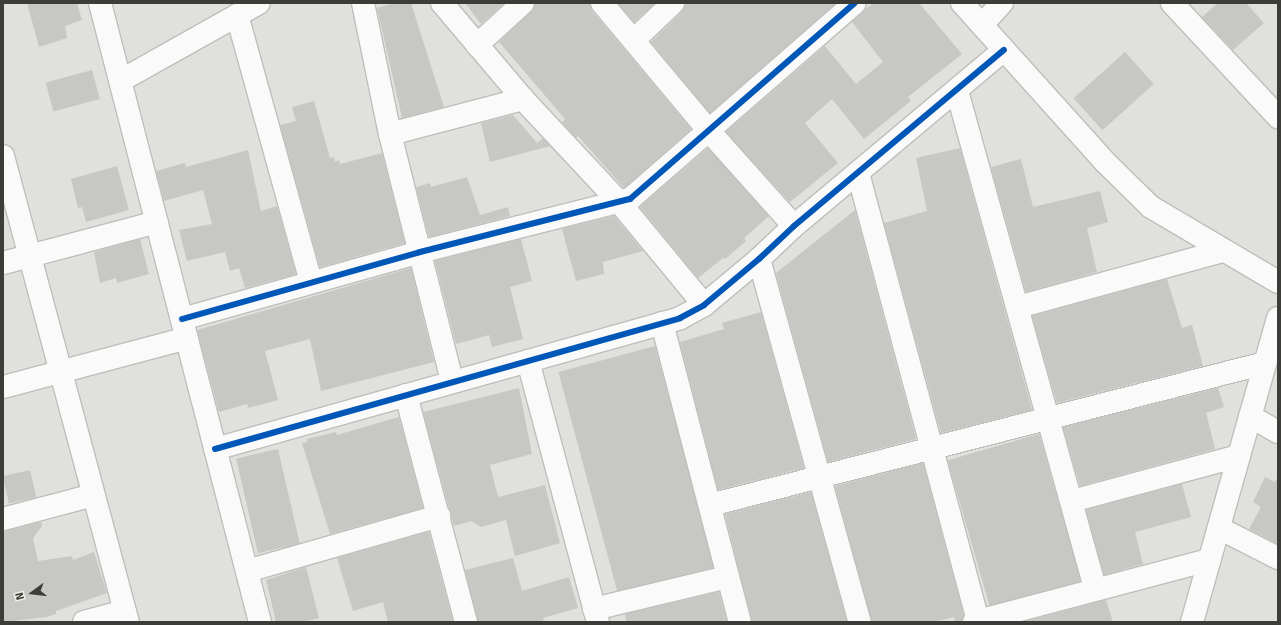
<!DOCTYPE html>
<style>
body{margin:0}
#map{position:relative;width:1281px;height:625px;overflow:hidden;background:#e0e0dc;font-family:"Fira Sans",sans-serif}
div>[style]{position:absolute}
.building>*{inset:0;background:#c7c7c4;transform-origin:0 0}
.roads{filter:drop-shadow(1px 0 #bebebb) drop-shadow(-1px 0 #bebebb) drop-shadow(0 1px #bebebb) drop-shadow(0 -1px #bebebb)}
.minor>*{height:22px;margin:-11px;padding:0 11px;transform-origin:11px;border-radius:11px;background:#fafafa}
.cycleway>*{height:6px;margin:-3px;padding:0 3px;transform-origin:3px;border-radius:3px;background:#0057b8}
span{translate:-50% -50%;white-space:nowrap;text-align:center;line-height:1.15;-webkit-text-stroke:3px #eeefe7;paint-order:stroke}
.frame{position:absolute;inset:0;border:4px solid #3c3c39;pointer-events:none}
.north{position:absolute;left:12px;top:573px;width:40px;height:40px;-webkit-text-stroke:3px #eeefe7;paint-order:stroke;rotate:255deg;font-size:11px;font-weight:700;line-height:16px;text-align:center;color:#3c3c39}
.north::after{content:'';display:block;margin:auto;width:14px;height:18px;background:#3c3c39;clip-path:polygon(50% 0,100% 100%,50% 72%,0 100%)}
</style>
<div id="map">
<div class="building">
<i style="clip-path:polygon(27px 3px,77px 3px,82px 20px,65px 26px,67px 38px,39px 47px)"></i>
<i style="clip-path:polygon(394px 3px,411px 3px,444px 107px,402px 118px,377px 8px)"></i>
<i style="clip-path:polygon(465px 3px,504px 3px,481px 24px)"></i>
<i style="clip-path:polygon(535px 3px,590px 3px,592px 11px,691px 129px,624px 188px,578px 136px,576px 138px,562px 122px,565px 119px,499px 42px,531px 12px)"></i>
<i style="clip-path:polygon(618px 3px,655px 3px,634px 22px)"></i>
<i style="clip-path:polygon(685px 3px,836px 3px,710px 113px,651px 42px,682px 12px)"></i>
<i style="clip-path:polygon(873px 3px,919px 3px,962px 54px,908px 97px,911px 101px,864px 139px,832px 99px,805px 123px,838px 163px,790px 202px,726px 132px,825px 46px,856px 84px,883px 62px,852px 22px)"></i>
<i style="clip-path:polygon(1218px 3px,1246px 3px,1264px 23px,1233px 50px,1202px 17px)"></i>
<i style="left:1125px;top:52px;width:43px;height:69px;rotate:48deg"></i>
<i style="left:92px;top:70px;width:30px;height:48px;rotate:75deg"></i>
<i style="clip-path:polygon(314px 101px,330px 158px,334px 157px,335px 162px,339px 160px,340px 164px,382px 153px,405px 243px,320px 267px,280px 125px,296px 121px,292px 107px)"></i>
<i style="clip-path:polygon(513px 115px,537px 143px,543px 138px,550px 146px,490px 162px,481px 123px)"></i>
<i style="clip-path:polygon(708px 148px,769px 216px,744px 238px,746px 241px,725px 259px,723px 258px,698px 278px,640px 207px)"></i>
<i style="clip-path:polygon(960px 148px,1032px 410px,941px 433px,884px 223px,927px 211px,916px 158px)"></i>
<i style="clip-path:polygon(248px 150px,261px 211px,277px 206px,296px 274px,245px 288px,239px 268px,230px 271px,225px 252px,187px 261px,179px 230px,212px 224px,203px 190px,164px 201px,156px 171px,185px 163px,186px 167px)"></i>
<i style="clip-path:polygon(1021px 159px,1033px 207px,1100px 191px,1108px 222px,1087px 228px,1097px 272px,1026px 292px,991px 167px)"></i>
<i style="clip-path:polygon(117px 166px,129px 210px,86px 222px,82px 207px,78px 208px,71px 179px)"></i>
<i style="clip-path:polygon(467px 177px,480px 215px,508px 207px,510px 216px,429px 237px,416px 187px,430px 183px,431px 187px)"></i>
<i style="clip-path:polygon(855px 210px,916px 439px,828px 462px,776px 273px)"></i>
<i style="clip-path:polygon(614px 216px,643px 251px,603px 262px,604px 274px,576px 281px,562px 229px)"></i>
<i style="clip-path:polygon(140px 239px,149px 274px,117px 283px,116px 278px,100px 283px,94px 252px)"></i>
<i style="clip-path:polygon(521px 239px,532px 281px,510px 287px,523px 339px,492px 347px,489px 335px,456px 344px,435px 261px)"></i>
<i style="clip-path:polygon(411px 268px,434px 362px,321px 391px,310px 339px,265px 351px,278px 400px,248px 408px,247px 404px,219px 412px,197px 330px)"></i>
<i style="clip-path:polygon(1167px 279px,1182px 328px,1192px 325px,1203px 366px,1057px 403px,1032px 316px)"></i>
<i style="clip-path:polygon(761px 312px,804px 468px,718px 490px,680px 342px,724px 329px,722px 323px)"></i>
<i style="left:655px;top:346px;width:229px;height:100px;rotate:75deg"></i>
<i style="clip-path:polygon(519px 388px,532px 454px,490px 465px,498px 497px,545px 485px,560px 543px,515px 556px,506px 520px,481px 527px,471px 521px,454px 526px,423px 412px)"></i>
<i style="clip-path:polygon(1218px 388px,1224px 407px,1206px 413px,1215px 449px,1080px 486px,1063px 427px)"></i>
<i style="clip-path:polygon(399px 417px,423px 508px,330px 534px,302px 443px,307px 442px,307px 439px,336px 432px,337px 435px)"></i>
<i style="left:1039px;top:434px;width:153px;height:95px;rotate:74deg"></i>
<i style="left:278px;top:449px;width:97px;height:43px;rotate:77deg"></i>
<i style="clip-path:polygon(923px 463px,964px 616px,962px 622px,955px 622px,954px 617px,934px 622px,872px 622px,835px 486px)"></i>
<i style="left:30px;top:470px;width:28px;height:28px;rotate:77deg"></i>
<i style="clip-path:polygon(1278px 476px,1278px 544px,1249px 529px,1261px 507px,1253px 502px,1265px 477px,1275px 482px)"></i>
<i style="clip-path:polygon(1182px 484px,1191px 517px,1135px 532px,1143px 564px,1104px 575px,1086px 510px)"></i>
<i style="clip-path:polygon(811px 492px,847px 622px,752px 622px,725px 514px)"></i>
<i style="clip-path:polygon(41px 522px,42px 526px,33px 538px,38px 561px,72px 556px,73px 560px,94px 552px,107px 593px,56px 611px,56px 614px,47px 617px,3px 622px,3px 532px)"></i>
<i style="clip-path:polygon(429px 532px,453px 622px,388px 622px,383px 602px,353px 611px,337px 558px)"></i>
<i style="clip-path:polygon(513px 558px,522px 591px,569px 577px,578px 608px,543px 618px,544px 622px,478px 622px,465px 570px)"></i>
<i style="clip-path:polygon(306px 567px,319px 618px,302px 622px,276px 622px,266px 580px)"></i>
<i style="clip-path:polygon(719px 592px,727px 622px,626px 622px,625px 614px)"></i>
<i style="clip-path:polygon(1106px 600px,1113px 622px,1023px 622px)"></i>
</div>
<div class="roads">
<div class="minor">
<i style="left:100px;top:3px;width:639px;rotate:75.51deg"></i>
<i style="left:363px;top:3px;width:134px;rotate:78.4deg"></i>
<i style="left:390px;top:134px;width:255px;rotate:75.9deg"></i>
<i style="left:442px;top:3px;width:126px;rotate:49.8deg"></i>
<i style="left:523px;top:99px;width:142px;rotate:47deg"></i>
<i style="left:620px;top:203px;width:132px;rotate:50.5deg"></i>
<i style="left:602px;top:3px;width:167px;rotate:50.1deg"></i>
<i style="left:709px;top:131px;width:127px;rotate:48.2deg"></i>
<i style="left:962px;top:3px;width:214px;rotate:48deg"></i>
<i style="left:1105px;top:162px;width:64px;rotate:44.4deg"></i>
<i style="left:1151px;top:207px;width:147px;rotate:30.6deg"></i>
<i style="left:1172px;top:3px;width:156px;rotate:47.1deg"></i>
<i style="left:237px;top:15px;width:277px;rotate:74.5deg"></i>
<i style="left:982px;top:25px;width:30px;rotate:-48deg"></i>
<i style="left:634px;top:40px;width:54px;rotate:-43.5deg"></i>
<i style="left:477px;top:45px;width:62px;rotate:-42.4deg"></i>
<i style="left:120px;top:81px;width:159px;rotate:-29.3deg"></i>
<i style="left:957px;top:91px;width:516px;rotate:74.48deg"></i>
<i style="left:390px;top:134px;width:138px;rotate:-14.7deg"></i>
<i style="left:3px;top:156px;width:482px;rotate:75deg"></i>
<i style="left:858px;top:173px;width:464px;rotate:75deg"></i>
<i style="left:759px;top:259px;width:377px;rotate:74.5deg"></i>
<i style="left:3px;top:263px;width:159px;rotate:-14.9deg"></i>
<i style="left:1018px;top:307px;width:213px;rotate:-15.3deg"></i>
<i style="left:182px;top:319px;width:247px;rotate:-15.7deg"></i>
<i style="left:420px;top:252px;width:217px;rotate:-14.2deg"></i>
<i style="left:630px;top:199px;width:298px;rotate:-41.1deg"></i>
<i style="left:662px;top:323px;width:309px;rotate:75.4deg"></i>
<i style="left:528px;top:361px;width:270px;rotate:75deg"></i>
<i style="left:3px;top:387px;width:190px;rotate:-14.9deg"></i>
<i style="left:406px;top:395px;width:235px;rotate:75.2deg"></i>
<i style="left:1250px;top:416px;width:32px;rotate:30deg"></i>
<i style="left:215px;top:449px;width:483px;rotate:-15.7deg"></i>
<i style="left:680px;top:318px;width:27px;rotate:-28deg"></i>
<i style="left:704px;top:305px;width:72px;rotate:-39.9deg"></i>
<i style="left:759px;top:259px;width:48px;rotate:-43.3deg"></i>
<i style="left:794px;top:226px;width:274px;rotate:-40deg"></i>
<i style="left:1072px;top:501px;width:173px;rotate:-15.1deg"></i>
<i style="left:710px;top:505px;width:573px;rotate:-14.35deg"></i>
<i style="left:3px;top:519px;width:93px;rotate:-14.9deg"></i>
<i style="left:1219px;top:528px;width:66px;rotate:27deg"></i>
<i style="left:247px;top:571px;width:200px;rotate:-16deg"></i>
<i style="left:594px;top:609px;width:137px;rotate:-13.5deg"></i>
<i style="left:84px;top:622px;width:42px;rotate:-15deg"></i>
<i style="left:974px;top:622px;width:243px;rotate:-14.8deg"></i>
<i style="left:1192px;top:622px;width:316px;rotate:-74.2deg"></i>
</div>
</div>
<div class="cycleway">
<i style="left:182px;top:319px;width:247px;rotate:-15.7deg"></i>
<i style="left:420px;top:252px;width:217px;rotate:-14.2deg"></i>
<i style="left:630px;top:199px;width:298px;rotate:-41.1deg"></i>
<i style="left:215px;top:449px;width:483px;rotate:-15.7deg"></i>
<i style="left:680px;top:318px;width:27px;rotate:-28deg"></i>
<i style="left:704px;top:305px;width:72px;rotate:-39.9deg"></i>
<i style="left:759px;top:259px;width:48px;rotate:-43.3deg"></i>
<i style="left:794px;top:226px;width:274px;rotate:-40deg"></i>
</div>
<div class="frame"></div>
<div class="north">N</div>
</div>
